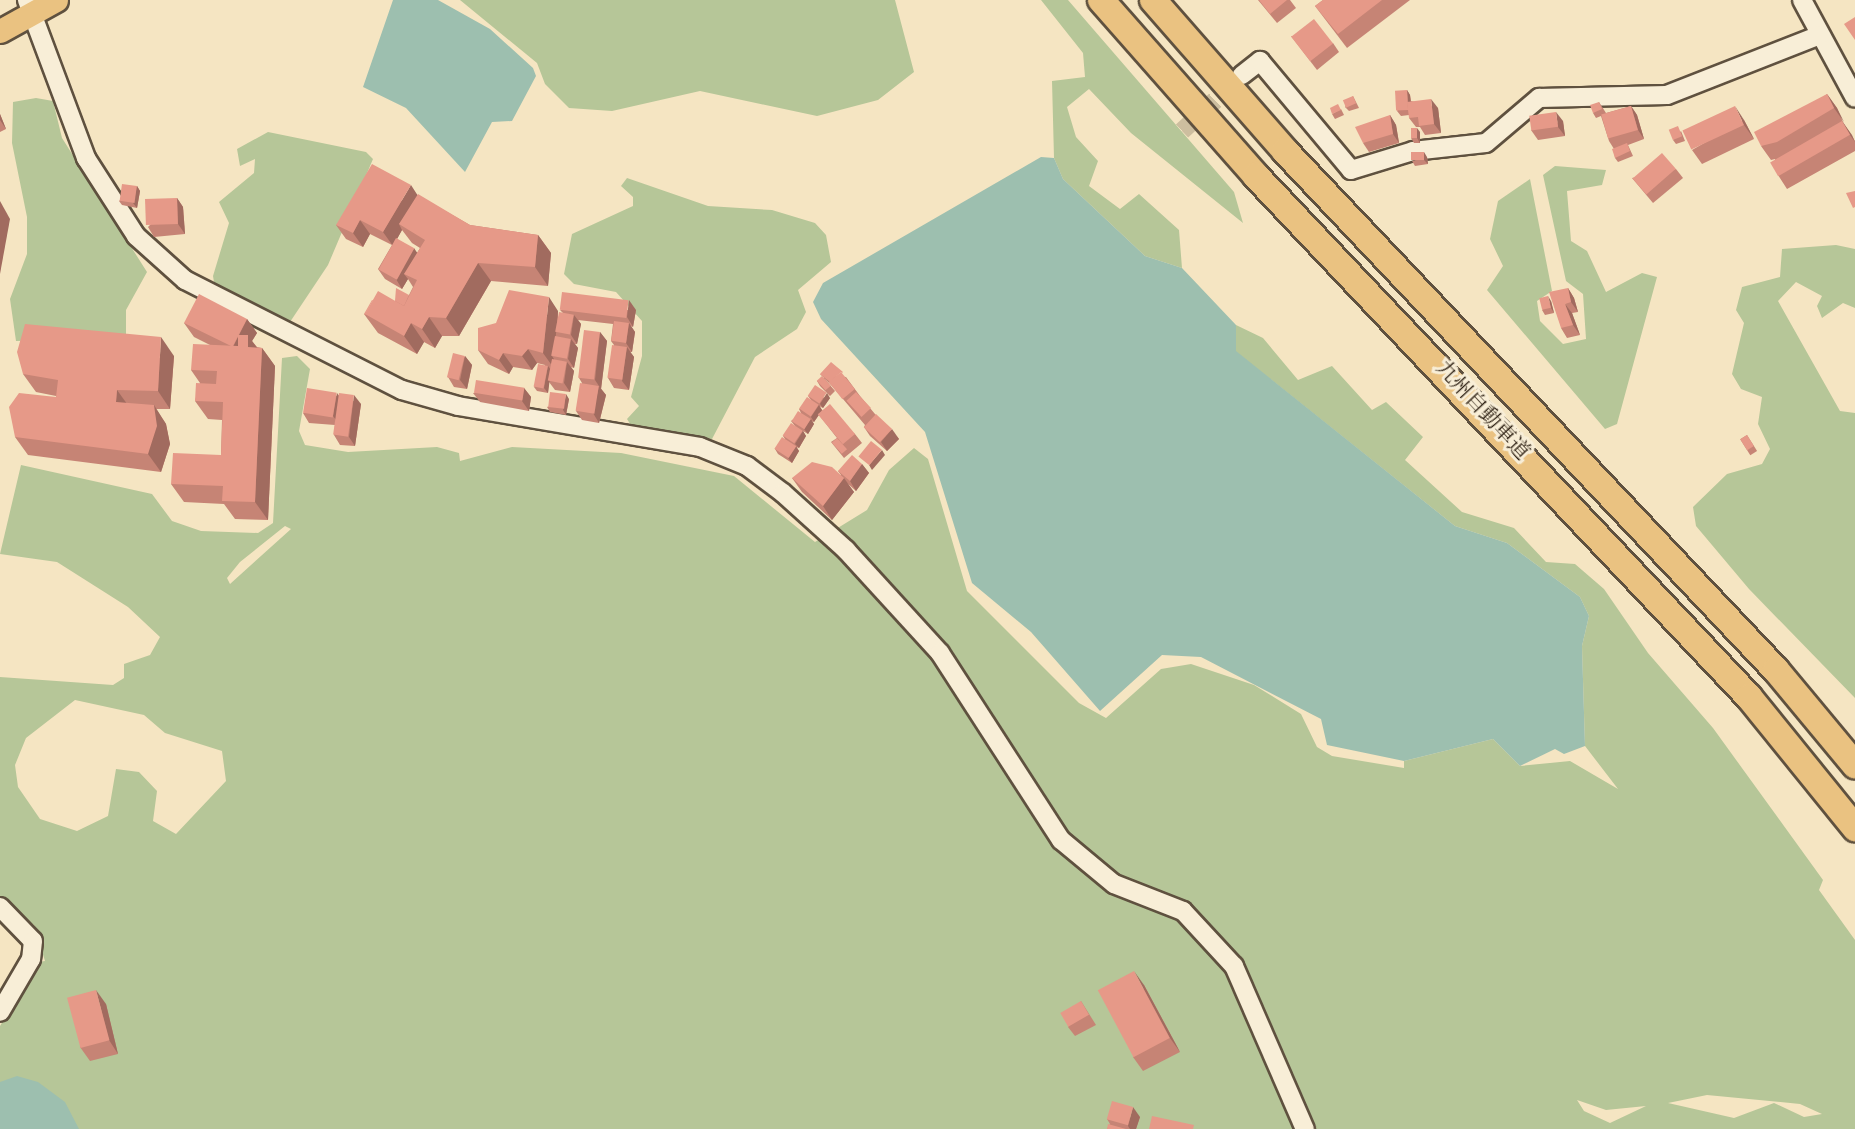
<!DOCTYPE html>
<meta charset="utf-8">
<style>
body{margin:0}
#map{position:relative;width:1855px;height:1129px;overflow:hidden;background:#f5e5c2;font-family:Vollkorn,"Noto Serif JP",serif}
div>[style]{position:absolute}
.green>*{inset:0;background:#b6c698}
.water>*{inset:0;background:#9dbfaf}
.minor-tunnel>*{height:18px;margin-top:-9px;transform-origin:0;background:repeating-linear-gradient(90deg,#cdbe9f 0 18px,transparent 0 27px)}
.roads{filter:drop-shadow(2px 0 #5f513f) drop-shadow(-2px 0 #5f513f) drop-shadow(0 2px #5f513f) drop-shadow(0 -2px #5f513f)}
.minor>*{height:18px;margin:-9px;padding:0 9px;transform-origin:9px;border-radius:9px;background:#f8eed7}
.major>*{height:23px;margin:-11.5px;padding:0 11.5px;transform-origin:11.5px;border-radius:11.5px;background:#eac281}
.highway>*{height:26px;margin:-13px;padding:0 13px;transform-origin:13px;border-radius:13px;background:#eac281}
.wall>*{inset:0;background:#c68475;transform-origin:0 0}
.shaded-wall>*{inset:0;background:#a16b5f}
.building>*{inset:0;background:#e69988;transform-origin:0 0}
span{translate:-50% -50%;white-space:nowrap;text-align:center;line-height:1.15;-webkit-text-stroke:6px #f8eed7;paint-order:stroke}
.street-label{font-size:21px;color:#2d2013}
</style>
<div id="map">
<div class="green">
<i style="clip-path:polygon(460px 0,895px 0,914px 72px,878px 100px,817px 116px,700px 91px,612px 111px,569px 108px,545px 84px,537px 63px)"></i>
<i style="clip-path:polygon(1041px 0,1068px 0,1234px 192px,1243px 223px,1131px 133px,1089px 89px,1067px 107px,1076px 137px,1098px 161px,1089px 186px,1120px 209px,1139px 194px,1179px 230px,1182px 268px,1145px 256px,1063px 179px,1054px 158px,1052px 81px,1085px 77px,1083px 53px)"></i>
<i style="clip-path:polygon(36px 98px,53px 101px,62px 138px,147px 272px,126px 310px,126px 338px,16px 341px,10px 299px,27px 254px,27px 217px,12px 143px,13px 102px)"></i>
<i style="clip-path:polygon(268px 132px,366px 152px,373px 159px,328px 265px,290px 322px,282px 324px,215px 288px,213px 276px,229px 223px,219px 202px,254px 173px,255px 159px,240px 166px,237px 149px)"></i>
<i style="clip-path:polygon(1555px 166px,1606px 170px,1602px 185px,1567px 191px,1571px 241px,1587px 251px,1606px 292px,1642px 273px,1657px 277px,1617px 424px,1605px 429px,1487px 290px,1503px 266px,1490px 239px,1498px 201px,1530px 179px,1552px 291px,1537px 301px,1540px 321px,1563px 344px,1586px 339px,1583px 294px,1566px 281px,1543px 175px)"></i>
<i style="clip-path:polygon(627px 178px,708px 206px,772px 210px,815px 223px,826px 235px,831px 262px,798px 290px,806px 312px,797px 329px,755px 357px,712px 439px,634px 430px,627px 419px,639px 406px,631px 397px,642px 356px,642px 321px,616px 292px,574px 284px,564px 274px,572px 234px,633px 206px,633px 197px,621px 186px)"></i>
<i style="clip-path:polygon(1836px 245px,1855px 249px,1855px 308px,1843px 303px,1822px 318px,1817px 306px,1822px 296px,1796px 282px,1778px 301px,1840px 411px,1855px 413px,1855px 698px,1749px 589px,1696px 526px,1693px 507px,1727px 474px,1762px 464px,1770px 449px,1758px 424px,1762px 397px,1741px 389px,1732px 374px,1744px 323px,1736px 310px,1742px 287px,1780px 277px,1782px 249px)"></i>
<i style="clip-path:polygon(evenodd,1236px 325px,1263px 338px,1298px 380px,1332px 366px,1372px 410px,1386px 402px,1423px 437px,1405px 460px,1462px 512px,1514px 528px,1546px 562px,1575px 564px,1604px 589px,1648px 653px,1713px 728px,1823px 880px,1819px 890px,1855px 940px,1855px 1129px,0 1129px,0 1026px,38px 962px,45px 961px,34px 925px,0 901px,0 677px,113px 685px,124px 678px,124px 664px,150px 655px,160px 637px,128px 607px,57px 562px,0 554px,21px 465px,152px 494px,172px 521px,201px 531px,258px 533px,273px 523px,282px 358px,297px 356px,310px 369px,299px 431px,305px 445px,348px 452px,437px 447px,459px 453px,460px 461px,512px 447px,621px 453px,734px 476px,815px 542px,867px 510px,889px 470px,914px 448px,928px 459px,967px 591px,1079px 703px,1106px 718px,1161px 669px,1191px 664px,1254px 685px,1301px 714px,1317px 747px,1332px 756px,1404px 768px,1404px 761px,1493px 739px,1520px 766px,1570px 761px,1618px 789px,1585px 746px,1582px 646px,1589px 616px,1580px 597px,1507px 543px,1455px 526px,1235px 351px,1236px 325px,285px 526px,291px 529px,230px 584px,227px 578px,240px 562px,285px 526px,1236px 325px,75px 700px,144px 715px,165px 733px,222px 751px,226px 781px,176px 834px,153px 821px,157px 791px,139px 772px,116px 769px,108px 816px,77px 831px,40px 819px,18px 787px,15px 765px,26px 738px,75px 700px,1236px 325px,1707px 1095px,1800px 1104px,1822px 1114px,1804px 1117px,1774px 1103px,1734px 1118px,1668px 1103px,1707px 1095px,1236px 325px,1577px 1100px,1606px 1110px,1646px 1106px,1610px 1123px,1584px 1111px,1577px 1100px)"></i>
</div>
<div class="water">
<i style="clip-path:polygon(393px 0,438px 0,490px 29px,533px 68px,536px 76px,512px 121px,492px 122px,465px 172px,406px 108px,363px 87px)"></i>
<i style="clip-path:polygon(1041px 157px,1054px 158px,1063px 179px,1145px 256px,1182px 268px,1236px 325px,1236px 351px,1455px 526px,1507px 543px,1580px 597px,1589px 616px,1582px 646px,1585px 746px,1564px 754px,1555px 749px,1520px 766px,1493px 739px,1404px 761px,1327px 745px,1321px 719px,1201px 657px,1162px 655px,1100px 711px,1031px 632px,972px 583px,925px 432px,821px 319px,813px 302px,823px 283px)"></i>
<i style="clip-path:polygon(17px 1076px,38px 1082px,65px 1102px,79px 1129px,0 1129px,0 1082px)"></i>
</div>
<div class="minor-tunnel">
<i style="left:1182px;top:131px;width:75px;rotate:-42.8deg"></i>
</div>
<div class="roads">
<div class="minor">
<i style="left:27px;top:0;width:169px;rotate:69.5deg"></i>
<i style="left:86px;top:158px;width:93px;rotate:57.3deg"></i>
<i style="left:136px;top:236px;width:66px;rotate:41.9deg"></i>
<i style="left:185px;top:280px;width:243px;rotate:26.9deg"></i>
<i style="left:402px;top:390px;width:58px;rotate:15.9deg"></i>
<i style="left:458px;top:406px;width:245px;rotate:9.6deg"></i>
<i style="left:700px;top:447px;width:51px;rotate:22deg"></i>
<i style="left:747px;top:466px;width:45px;rotate:36.9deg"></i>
<i style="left:783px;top:493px;width:85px;rotate:42.1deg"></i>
<i style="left:846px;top:550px;width:139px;rotate:47.6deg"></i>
<i style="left:940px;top:653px;width:223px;rotate:57.1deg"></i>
<i style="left:1061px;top:840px;width:69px;rotate:39.7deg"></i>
<i style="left:1114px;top:884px;width:74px;rotate:21.4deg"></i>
<i style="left:1183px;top:911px;width:75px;rotate:47.2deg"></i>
<i style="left:1234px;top:966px;width:178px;rotate:66.5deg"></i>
<i style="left:1802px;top:0;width:111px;rotate:61.6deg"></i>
<i style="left:1242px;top:75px;width:23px;rotate:-38deg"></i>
<i style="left:1260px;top:61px;width:142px;rotate:50.1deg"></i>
<i style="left:1351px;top:170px;width:65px;rotate:-17deg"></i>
<i style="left:1413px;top:151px;width:73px;rotate:-6.3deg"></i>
<i style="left:1486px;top:143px;width:70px;rotate:-40.3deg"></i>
<i style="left:1539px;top:98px;width:128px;rotate:-1.3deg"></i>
<i style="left:1667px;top:95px;width:164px;rotate:-21.4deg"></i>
<i style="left:0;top:907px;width:47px;rotate:45.9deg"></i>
<i style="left:33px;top:941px;width:18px;rotate:96deg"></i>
<i style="left:31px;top:959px;width:61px;rotate:120.3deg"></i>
</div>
<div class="major">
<i style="left:0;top:31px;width:64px;rotate:-29deg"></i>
</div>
<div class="highway">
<i style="left:1101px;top:0;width:235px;rotate:48.6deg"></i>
<i style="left:1256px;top:176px;width:717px;rotate:46.58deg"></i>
<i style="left:1749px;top:697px;width:169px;rotate:51deg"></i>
<i style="left:1153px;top:0;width:201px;rotate:48.8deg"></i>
<i style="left:1285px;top:151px;width:714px;rotate:46.59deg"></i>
<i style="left:1776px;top:670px;width:124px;rotate:50.3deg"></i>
</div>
</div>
<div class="wall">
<i style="clip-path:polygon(1258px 0,1290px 0,1296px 8px,1277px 23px)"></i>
<i style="clip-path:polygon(1323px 0,1410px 0,1347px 48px,1315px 6px)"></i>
<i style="clip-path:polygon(1291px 36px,1333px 43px,1339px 52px,1317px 70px)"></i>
<i style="clip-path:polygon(1407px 90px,1410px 95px,1411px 101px,1438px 108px,1441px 133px,1425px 135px,1420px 127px,1416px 127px,1409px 118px,1409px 115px,1401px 116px,1397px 111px)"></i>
<i style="clip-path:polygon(1827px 94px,1837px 108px,1843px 122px,1855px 141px,1855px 151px,1787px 189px,1778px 175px,1775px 159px,1771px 160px,1761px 146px)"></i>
<i style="clip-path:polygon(1353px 96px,1359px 108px,1349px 111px,1345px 107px)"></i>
<i style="clip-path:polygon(1599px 102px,1606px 113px,1631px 106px,1637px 115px,1644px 139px,1628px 145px,1633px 156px,1618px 162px,1615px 158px,1614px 149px,1609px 141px,1601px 116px,1596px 118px,1593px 113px)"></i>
<i style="clip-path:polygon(1341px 109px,1344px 115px,1335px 119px,1332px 114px)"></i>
<i style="clip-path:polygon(0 114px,6px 129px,0 132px)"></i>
<i style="clip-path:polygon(1390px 115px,1396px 125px,1399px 143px,1369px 152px,1363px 143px)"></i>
<i style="clip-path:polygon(1744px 120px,1754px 139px,1702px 164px,1692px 150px)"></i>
<i style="clip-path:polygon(1563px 121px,1565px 136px,1538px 140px,1531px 130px)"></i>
<i style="clip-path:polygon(1681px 131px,1685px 141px,1676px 144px,1673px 140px)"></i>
<i style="clip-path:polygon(1420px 132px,1420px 143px,1414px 143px,1411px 138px)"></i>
<i style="clip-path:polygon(1427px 157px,1428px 164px,1415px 166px,1412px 161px)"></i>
<i style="clip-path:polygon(1676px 169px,1683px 178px,1653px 203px,1632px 178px)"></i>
<i style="clip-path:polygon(137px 186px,140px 191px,137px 208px,122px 205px,119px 201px)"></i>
<i style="clip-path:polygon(evenodd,417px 195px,470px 225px,538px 235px,551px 253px,548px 286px,491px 281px,459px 336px,442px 336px,435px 348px,424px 342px,417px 354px,378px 333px,364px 314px,409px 295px,413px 287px,408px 279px,402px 289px,385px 279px,378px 269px,392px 245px,370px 234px,363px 247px,346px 239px,336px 225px,417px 195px,402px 230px,412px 243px,420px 248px,417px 253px,397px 239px,402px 230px)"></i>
<i style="clip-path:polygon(177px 198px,183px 207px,185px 234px,154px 237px,148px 227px)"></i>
<i style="clip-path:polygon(1568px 288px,1574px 298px,1578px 312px,1572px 313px,1580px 335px,1567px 338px,1561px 328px)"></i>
<i style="clip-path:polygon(1551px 301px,1554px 313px,1545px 315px,1542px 310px)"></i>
<i style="clip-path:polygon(560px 310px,636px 310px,633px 327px,631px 326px,635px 332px,632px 352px,630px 352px,634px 357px,629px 390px,614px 388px,608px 378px,614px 345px,611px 341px,613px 324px,578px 320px,581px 324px,577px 344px,575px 344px,578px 348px,574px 368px,571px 367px,574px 371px,570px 392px,555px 390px,549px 382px,548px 393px,537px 391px,534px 387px,545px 365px,537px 363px,532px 370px,513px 367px,509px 374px,488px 364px,478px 350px,558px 311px,558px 320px,563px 313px)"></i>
<i style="clip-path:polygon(247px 319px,257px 333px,252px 341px,257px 347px,262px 348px,275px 366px,268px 520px,235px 519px,224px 504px,184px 502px,171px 484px,221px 455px,222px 420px,208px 419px,195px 401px,200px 383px,191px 370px,210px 345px,194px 337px,184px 323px)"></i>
<i style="clip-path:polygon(600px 332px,607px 341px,601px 389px,606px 395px,599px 423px,582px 420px,576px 411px,582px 383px,579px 378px)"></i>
<i style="clip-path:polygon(174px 356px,170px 409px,156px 409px,166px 424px,170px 444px,161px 472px,28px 455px,15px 437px,56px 397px,56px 396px,36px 392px,23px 374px)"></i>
<i style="clip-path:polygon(465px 356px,472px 365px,467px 389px,454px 387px,448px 377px)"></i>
<i style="clip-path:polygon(820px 374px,846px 377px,860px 396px,875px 414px,899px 439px,887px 451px,870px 436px,864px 427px,865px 425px,832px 386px,824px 378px,835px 391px,830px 396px,820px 386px,817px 381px,824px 378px)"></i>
<i style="clip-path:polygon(524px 388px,531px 397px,529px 411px,480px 402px,473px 393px)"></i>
<i style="clip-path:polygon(338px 395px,361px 404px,355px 446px,340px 445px,334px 435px,335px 425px,309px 423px,303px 413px)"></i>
<i style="clip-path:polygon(808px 396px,830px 398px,823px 408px,819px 406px,822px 410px,855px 434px,862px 443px,850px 453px,849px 451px,850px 453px,844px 458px,831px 442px,837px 438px,819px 415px,814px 422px,812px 421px,814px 424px,808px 434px,803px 431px,806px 436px,799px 448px,796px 447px,799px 451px,792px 463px,778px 454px,775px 449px,785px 439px,783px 436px,795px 426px,791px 421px,801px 413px,799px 409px,811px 400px)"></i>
<i style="clip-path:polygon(569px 399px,566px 415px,550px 412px,547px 407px)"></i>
<i style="left:1747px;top:435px;width:19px;height:8px;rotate:58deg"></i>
<i style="clip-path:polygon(862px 464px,869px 473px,856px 491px,847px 483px,854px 492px,832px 520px,802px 492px,792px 478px,841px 475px,838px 471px)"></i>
<i style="clip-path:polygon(1144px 985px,1180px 1052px,1143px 1071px,1133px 1057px)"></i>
<i style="clip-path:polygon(1081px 1001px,1096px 1025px,1075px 1036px,1068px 1027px)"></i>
<i style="clip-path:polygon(106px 1004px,118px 1054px,90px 1061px,80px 1047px)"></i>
<i style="clip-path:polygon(1140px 1117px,1136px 1129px,1107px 1129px,1110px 1124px,1107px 1119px)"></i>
</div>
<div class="shaded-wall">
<i style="clip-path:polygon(1407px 90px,1410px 95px,1412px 114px,1409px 110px)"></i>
<i style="clip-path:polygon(1827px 94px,1837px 108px,1844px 122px,1834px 108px)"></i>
<i style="clip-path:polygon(1431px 99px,1438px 108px,1441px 133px,1434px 124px)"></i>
<i style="clip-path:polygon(1631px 106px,1637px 115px,1644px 139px,1638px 130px)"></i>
<i style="clip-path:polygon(1735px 106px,1744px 120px,1754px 139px,1744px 125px)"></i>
<i style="clip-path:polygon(1556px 112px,1563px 121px,1565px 136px,1558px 127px)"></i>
<i style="clip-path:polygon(0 114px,6px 129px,0 120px)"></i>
<i style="clip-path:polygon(1390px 115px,1396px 125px,1399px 143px,1393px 134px)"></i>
<i style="clip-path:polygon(1842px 121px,1852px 135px,1855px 142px,1850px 135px)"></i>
<i style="clip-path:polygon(1417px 128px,1420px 132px,1420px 143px,1417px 138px)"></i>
<i style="clip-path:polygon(1424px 152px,1427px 157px,1428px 164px,1424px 160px)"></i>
<i style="clip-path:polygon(411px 185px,420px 199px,399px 224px,402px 230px,393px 246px,383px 232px)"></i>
<i style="clip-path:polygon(137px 186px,140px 191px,137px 208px,133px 203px)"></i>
<i style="clip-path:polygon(177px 198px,183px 207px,185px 234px,178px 224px)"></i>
<i style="clip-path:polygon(0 201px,10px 219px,0 274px)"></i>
<i style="clip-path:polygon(360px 220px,370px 234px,363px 247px,353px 233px)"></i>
<i style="clip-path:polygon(538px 235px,551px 253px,548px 286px,535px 267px)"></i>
<i style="clip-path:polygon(414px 248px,420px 257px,404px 274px,408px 279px,402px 289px,396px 279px)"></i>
<i style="clip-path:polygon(478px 263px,491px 281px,459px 336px,446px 318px)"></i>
<i style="clip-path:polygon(1568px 288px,1574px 298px,1578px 312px,1571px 302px)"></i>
<i style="clip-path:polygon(1548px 296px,1551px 301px,1554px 313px,1551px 308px)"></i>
<i style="clip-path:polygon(549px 297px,558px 311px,554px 356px,552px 356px,554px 359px,553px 367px,543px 353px)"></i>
<i style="clip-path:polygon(629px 300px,636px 310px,633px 327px,627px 317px)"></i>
<i style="clip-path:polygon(1565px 304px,1572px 313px,1580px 335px,1573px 325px)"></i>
<i style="clip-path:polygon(574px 315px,581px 324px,577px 344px,571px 335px)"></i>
<i style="clip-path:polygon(429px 317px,442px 336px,435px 348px,422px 329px)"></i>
<i style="clip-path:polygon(247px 319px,257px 333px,252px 341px,261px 353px,233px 347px)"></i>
<i style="clip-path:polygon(411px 323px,424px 342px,417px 354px,404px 336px)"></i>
<i style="clip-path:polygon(629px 323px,635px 332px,632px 352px,626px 343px)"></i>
<i style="clip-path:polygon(600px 332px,607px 341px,601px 389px,595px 380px)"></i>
<i style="clip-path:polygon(161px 337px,174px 356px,170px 409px,158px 391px)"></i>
<i style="clip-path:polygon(571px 339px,578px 348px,574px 368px,568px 359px)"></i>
<i style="clip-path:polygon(627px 347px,634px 357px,629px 390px,622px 381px)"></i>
<i style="clip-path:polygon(262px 348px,275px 366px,268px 520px,255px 502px)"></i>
<i style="clip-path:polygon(528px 349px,537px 363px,532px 370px,522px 356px)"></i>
<i style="clip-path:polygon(503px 353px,513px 367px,509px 374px,499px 360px)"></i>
<i style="clip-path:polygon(465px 356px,472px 365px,467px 389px,460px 380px)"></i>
<i style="clip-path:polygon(567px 362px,574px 371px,570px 392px,564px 383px)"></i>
<i style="clip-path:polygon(548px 366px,551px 370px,548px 393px,544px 388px)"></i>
<i style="clip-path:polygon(599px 386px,606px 395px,599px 423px,593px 413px)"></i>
<i style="clip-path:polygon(524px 388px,531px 397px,529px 411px,522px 401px)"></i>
<i style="clip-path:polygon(117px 390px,130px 408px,116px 402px)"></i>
<i style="clip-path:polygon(337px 393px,343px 402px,340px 425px,333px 416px)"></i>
<i style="clip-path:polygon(827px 393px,830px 398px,823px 408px,820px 404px)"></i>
<i style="clip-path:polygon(566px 394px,569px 399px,566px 415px,563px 410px)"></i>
<i style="clip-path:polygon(354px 395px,361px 404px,355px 446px,349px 437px)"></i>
<i style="clip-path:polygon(154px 405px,166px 424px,170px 444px,161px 472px,148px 454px)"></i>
<i style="clip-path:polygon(819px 405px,822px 410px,814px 422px,811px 417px)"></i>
<i style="clip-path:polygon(811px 419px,814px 424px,808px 434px,804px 429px)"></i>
<i style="clip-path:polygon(892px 429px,899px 439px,887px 451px,881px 442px)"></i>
<i style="clip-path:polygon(803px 431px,806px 436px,799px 448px,795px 444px)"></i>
<i style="clip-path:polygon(796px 446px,799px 451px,792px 463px,788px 458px)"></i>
<i style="clip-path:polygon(882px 450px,885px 455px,872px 470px,869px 465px)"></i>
<i style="clip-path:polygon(862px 464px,869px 473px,856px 491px,850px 481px)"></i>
<i style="clip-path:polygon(844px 478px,854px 492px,832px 520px,823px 506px)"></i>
<i style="clip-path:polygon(1134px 971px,1144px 985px,1180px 1052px,1170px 1038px)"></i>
<i style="clip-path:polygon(96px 990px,106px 1004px,118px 1054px,109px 1040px)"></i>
<i style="clip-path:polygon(1133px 1107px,1140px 1117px,1136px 1129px,1130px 1129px,1128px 1126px)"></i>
</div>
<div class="building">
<i style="clip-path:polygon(1259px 0,1287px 0,1270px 14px)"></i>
<i style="clip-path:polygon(1323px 0,1382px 0,1338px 34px,1315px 6px)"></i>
<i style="clip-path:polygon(1855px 17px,1855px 40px,1844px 24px)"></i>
<i style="left:1314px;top:19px;width:31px;height:29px;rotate:52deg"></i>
<i style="left:1407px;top:90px;width:20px;height:12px;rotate:87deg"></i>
<i style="clip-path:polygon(1827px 94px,1834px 108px,1777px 142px,1761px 146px,1754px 132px)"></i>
<i style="left:1353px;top:96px;width:8px;height:11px;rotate:67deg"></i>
<i style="clip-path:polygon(1431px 99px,1434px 124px,1419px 126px,1418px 117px,1409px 118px,1407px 102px)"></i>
<i style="clip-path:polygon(1599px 102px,1602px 109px,1593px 113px,1590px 105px)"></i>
<i style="clip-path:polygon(1338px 104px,1341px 110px,1332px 114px,1330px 108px)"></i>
<i style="left:1631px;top:106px;width:25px;height:31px;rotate:74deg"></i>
<i style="left:1735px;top:106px;width:21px;height:58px;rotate:65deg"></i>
<i style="left:1556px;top:112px;width:15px;height:27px;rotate:82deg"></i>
<i style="clip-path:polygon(1390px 115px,1393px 134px,1363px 143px,1355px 127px)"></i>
<i style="left:1842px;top:121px;width:16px;height:83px;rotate:60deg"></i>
<i style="left:1678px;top:126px;width:11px;height:10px;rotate:68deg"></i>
<i style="left:1411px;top:128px;width:6px;height:10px"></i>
<i style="clip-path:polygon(1627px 143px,1630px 151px,1615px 158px,1612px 149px)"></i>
<i style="left:1424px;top:152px;width:8px;height:13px;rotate:90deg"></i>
<i style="left:1662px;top:153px;width:21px;height:39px;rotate:49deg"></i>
<i style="clip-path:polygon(372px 164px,411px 185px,383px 232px,360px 220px,353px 233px,336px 225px)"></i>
<i style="left:122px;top:184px;width:15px;height:17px;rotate:8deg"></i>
<i style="clip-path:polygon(1855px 191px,1855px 207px,1853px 208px,1846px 193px)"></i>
<i style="clip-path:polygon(418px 194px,470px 225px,538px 235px,535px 267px,478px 263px,446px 318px,429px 317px,422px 329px,411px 323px,404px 336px,365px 314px,378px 291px,404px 306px,417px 280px,404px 274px,425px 240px,399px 224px)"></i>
<i style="left:177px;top:198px;width:26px;height:32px;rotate:88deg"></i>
<i style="left:396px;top:238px;width:21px;height:36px;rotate:29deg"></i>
<i style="clip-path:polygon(396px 288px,409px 295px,404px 306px,395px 301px)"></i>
<i style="clip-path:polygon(1568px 288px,1571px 302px,1565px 304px,1573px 325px,1561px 328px,1549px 292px)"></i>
<i style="clip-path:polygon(509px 290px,549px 297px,543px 353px,528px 349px,522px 356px,503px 353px,499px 360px,478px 350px,478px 328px,496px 323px)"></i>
<i style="left:562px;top:292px;width:67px;height:18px;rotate:7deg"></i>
<i style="clip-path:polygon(199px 294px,247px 319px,233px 346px,231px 346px,184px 323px)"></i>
<i style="left:1548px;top:296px;width:12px;height:9px;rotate:76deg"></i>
<i style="clip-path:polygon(372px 300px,373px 300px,365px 315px,364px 314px)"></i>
<i style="left:559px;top:312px;width:15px;height:20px;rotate:11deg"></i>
<i style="left:614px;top:321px;width:15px;height:20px;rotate:8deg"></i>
<i style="clip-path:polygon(25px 324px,161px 337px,158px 391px,117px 390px,116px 402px,154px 405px,157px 426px,148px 454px,15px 437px,9px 407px,19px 393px,56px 397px,58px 380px,23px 374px,17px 352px)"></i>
<i style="left:584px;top:330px;width:16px;height:48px;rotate:7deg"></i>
<i style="clip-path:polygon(238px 335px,248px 335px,248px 347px,262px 348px,255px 502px,222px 501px,223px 486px,171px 484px,173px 453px,221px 455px,223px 402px,195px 401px,196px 383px,216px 384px,217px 371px,191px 370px,193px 344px,238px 346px)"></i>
<i style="left:555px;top:336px;width:16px;height:20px;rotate:11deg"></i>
<i style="left:612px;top:345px;width:15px;height:33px;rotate:8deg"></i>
<i style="left:453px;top:353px;width:12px;height:25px;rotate:14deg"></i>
<i style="left:552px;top:359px;width:15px;height:22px;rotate:11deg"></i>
<i style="clip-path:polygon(831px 362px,843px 372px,842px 373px,841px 372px,830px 382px,820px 374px)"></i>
<i style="left:538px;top:364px;width:10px;height:23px;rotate:11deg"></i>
<i style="left:841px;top:372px;width:22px;height:16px;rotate:51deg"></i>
<i style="left:822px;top:376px;width:13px;height:7px;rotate:48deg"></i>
<i style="left:476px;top:380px;width:49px;height:13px;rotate:9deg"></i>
<i style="left:580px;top:383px;width:19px;height:28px;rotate:9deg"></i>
<i style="left:815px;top:385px;width:14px;height:13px;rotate:34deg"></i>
<i style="left:307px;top:388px;width:30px;height:25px;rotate:9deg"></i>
<i style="left:550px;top:392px;width:16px;height:15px;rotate:7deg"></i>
<i style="left:856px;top:392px;width:22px;height:13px;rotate:47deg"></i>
<i style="left:339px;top:393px;width:15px;height:42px;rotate:8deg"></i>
<i style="left:807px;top:397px;width:14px;height:14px;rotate:34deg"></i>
<i style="left:830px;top:404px;width:39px;height:16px;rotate:50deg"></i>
<i style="left:798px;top:411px;width:15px;height:12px;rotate:32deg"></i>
<i style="left:876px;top:414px;width:22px;height:18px;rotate:43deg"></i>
<i style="left:791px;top:423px;width:14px;height:15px;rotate:34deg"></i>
<i style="left:1747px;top:435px;width:13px;height:8px;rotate:58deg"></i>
<i style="left:782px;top:437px;width:17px;height:14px;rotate:33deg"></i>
<i style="left:837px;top:438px;width:15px;height:7px;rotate:48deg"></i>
<i style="left:871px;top:441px;width:14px;height:20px;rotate:39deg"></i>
<i style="clip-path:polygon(852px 455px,862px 464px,850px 481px,838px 471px)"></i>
<i style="clip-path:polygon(812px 462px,832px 467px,844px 478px,823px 506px,792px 478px)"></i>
<i style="left:1134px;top:971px;width:76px;height:41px;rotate:62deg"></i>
<i style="left:96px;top:990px;width:52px;height:30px;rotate:75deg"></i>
<i style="left:1081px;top:1001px;width:16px;height:24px;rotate:60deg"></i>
<i style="left:1112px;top:1101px;width:22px;height:19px;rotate:16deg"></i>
<i style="clip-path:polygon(1152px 1116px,1194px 1125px,1193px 1129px,1149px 1129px)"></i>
<i style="clip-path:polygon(1108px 1124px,1126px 1129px,1107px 1129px)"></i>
</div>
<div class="street-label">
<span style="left:1482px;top:411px;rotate:47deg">九州自動車道</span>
</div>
</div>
